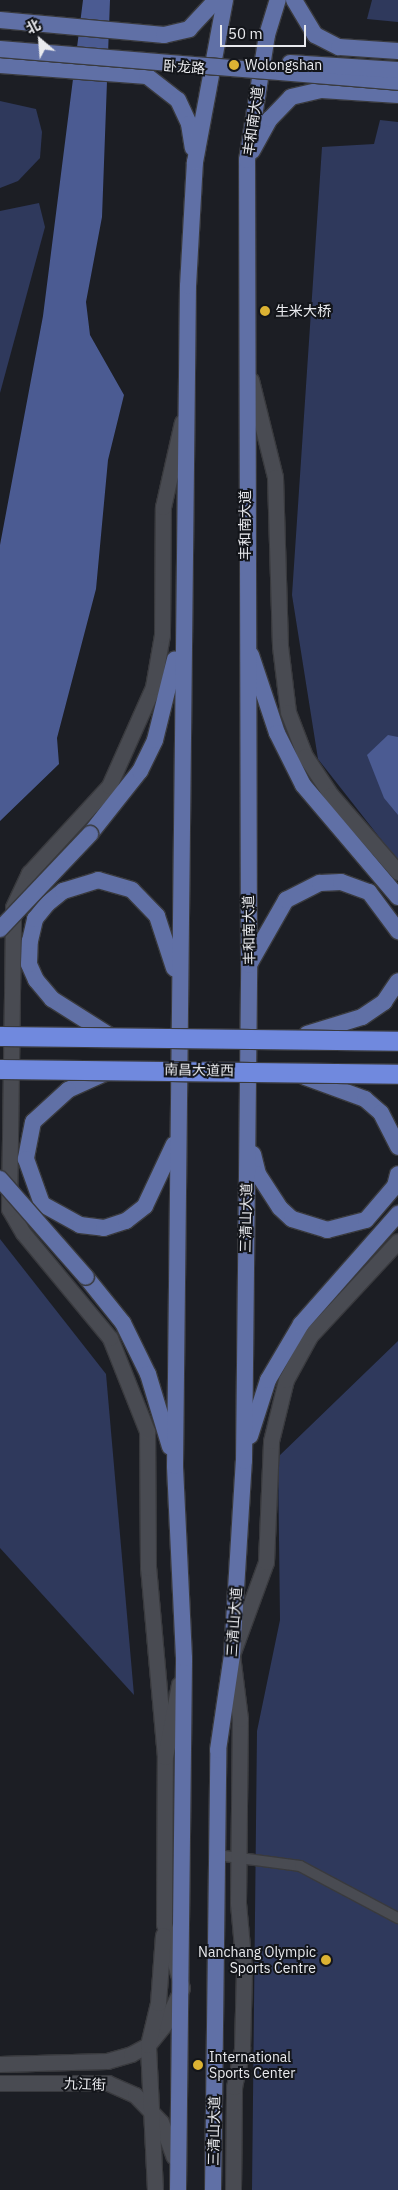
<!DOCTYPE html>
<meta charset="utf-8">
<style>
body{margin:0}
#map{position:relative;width:398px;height:2190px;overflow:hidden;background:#1c1e24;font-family:"IBM Plex Sans","Noto Sans SC",sans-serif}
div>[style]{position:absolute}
.green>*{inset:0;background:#2f395c}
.water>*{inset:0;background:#4b5b92}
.roads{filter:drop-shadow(1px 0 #393a3e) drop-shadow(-1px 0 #393a3e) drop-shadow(0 1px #393a3e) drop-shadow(0 -1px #393a3e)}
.street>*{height:10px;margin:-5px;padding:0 5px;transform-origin:5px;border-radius:5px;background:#494b52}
.secondary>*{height:15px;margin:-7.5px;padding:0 7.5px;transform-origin:7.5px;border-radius:7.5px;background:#494b52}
.primary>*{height:16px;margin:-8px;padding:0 8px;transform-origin:8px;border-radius:8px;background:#6070a6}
.bridges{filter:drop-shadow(1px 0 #393a3e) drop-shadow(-1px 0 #393a3e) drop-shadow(0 1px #393a3e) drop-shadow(0 -1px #393a3e)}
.primary-bridge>*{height:16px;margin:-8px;padding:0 8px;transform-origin:8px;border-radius:8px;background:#6070a6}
.highway-bridge>*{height:19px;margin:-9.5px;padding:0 9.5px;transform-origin:9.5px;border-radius:9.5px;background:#7089de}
.dots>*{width:14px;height:14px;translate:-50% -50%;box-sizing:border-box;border:2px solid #13151a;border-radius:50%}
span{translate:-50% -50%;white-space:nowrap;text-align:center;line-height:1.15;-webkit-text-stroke:4px #13151a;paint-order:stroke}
.poi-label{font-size:14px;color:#e9eaee}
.left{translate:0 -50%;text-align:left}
.right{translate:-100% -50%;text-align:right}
.street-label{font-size:14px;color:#e9eaee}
.north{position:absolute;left:15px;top:15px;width:50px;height:50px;-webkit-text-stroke:4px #13151a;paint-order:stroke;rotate:333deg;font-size:14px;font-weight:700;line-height:20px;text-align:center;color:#e9eaee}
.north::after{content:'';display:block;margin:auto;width:18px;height:22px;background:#e9eaee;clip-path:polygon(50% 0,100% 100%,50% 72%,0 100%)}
.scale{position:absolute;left:220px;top:25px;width:86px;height:22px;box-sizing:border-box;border:2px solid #e9eaee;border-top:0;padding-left:6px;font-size:15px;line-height:18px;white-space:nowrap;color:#e9eaee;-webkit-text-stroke:4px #13151a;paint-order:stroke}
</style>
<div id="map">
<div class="green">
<i style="clip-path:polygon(372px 0,398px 0,398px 22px,367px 19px)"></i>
<i style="clip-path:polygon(0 101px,36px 109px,42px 132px,40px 158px,18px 181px,0 188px)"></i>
<i style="clip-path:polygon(380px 120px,398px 122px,398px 861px,318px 759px,292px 595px,322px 147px,374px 144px)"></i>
<i style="clip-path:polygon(39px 203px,45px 227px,0 393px,0 211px)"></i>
<i style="clip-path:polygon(0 1239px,106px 1374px,134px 1695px,0 1548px)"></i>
<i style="clip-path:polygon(398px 1341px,398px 2190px,252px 2190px,257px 1731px,280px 1620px,278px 1457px)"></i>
</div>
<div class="water">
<i style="clip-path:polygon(83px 0,110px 0,102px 217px,86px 302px,90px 335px,124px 395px,108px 460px,96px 589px,57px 738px,59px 764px,0 821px,0 545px,43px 316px)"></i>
<i style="clip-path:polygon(388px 735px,398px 737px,398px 815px,384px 798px,367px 755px)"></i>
</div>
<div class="roads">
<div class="street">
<i style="left:217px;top:1855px;width:84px;rotate:7.5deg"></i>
<i style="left:300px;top:1866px;width:111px;rotate:28deg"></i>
</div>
<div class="secondary">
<i style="left:251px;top:380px;width:100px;rotate:76.1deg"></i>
<i style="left:275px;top:477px;width:169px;rotate:88.3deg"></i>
<i style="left:280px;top:646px;width:66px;rotate:83.1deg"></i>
<i style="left:288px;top:712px;width:47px;rotate:68.9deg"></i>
<i style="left:305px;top:756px;width:47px;rotate:56.3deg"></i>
<i style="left:331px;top:795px;width:102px;rotate:49deg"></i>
<i style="left:165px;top:1757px;width:190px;rotate:-95.1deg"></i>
<i style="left:148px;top:1568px;width:137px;rotate:-90.4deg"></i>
<i style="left:147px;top:1431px;width:100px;rotate:-111.7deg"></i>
<i style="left:110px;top:1338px;width:136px;rotate:-129.6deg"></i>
<i style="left:23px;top:1233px;width:28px;rotate:-120deg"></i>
<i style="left:9px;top:1209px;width:302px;rotate:-89.2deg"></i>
<i style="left:13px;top:907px;width:38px;rotate:-65deg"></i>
<i style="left:29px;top:873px;width:118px;rotate:-47.4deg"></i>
<i style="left:109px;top:786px;width:108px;rotate:-66deg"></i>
<i style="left:153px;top:687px;width:53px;rotate:-80.2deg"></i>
<i style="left:162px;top:635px;width:128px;rotate:-89.6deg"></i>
<i style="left:163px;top:507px;width:87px;rotate:-77.4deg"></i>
<i style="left:0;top:2064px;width:107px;rotate:-1.6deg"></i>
<i style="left:107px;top:2061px;width:25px;rotate:-16deg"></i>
<i style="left:131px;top:2054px;width:19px;rotate:-28deg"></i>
<i style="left:148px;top:2045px;width:26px;rotate:-51deg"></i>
<i style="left:164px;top:2025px;width:41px;rotate:-64.1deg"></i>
<i style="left:182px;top:1988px;width:66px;rotate:-105.7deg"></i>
<i style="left:164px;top:1924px;width:167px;rotate:-89.7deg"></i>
<i style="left:165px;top:1757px;width:74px;rotate:-79.1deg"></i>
<i style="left:0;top:2083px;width:108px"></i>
<i style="left:108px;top:2083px;width:30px;rotate:24deg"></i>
<i style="left:135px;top:2095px;width:37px;rotate:46deg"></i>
<i style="left:161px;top:2122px;width:37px;rotate:70deg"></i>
<i style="left:155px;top:2190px;width:145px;rotate:-92.8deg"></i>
<i style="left:148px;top:2045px;width:43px;rotate:-76.6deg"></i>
<i style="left:158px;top:2003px;width:68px;rotate:-85.8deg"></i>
<i style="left:233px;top:2190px;width:103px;rotate:-89.4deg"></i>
<i style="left:234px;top:2087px;width:40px;rotate:-78deg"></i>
<i style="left:242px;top:2048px;width:79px;rotate:-88.5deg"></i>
<i style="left:244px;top:1969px;width:66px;rotate:-95.2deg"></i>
<i style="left:238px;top:1903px;width:184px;rotate:-89.4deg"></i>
<i style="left:240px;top:1719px;width:64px;rotate:-97.1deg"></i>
<i style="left:232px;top:1655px;width:99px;rotate:-69.9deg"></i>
<i style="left:266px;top:1562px;width:121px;rotate:-87.6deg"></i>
<i style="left:271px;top:1441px;width:63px;rotate:-76.2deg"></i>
<i style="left:286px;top:1380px;width:50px;rotate:-61.4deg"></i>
<i style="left:310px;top:1336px;width:129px;rotate:-47.2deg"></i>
</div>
<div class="primary">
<i style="left:294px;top:0;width:41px;rotate:59deg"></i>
<i style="left:315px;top:35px;width:27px;rotate:27deg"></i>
<i style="left:339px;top:47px;width:59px;rotate:3.9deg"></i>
<i style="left:0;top:20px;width:165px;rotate:5.2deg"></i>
<i style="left:164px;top:35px;width:26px;rotate:-13deg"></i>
<i style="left:189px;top:29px;width:40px;rotate:-47deg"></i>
<i style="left:0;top:65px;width:147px;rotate:4.3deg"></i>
<i style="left:147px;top:76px;width:39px;rotate:38deg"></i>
<i style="left:178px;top:100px;width:26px;rotate:65deg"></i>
<i style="left:189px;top:124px;width:24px;rotate:81deg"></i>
<i style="left:252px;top:151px;width:37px;rotate:-61deg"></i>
<i style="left:270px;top:119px;width:30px;rotate:-46deg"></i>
<i style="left:291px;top:97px;width:32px;rotate:-13deg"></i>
<i style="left:322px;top:90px;width:76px;rotate:3.8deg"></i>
<i style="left:251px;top:655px;width:82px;rotate:71.6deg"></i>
<i style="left:277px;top:733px;width:58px;rotate:63.4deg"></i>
<i style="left:303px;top:785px;width:147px;rotate:49.7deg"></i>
<i style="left:90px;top:834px;width:80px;rotate:-51.6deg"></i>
<i style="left:140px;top:771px;width:34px;rotate:-64deg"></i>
<i style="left:155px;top:740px;width:83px;rotate:-76.1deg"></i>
<i style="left:250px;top:963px;width:73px;rotate:-60.3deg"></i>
<i style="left:286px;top:900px;width:38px;rotate:-27deg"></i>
<i style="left:320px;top:883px;width:21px;rotate:-3deg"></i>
<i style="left:341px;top:882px;width:30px;rotate:20deg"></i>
<i style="left:369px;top:892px;width:49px;rotate:53.4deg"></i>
<i style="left:307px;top:1034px;width:58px;rotate:-17.2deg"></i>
<i style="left:362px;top:1017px;width:27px;rotate:-34deg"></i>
<i style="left:384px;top:1002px;width:25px;rotate:-56deg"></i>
<i style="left:112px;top:1037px;width:71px;rotate:-147.7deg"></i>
<i style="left:52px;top:999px;width:25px;rotate:-130deg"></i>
<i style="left:36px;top:980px;width:17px;rotate:-114deg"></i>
<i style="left:29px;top:964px;width:23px;rotate:-88deg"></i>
<i style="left:30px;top:941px;width:23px;rotate:-77deg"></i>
<i style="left:35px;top:919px;width:19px;rotate:-51deg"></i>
<i style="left:47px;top:904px;width:21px;rotate:-39deg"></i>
<i style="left:63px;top:891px;width:37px;rotate:-17deg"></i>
<i style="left:98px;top:880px;width:35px;rotate:16deg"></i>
<i style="left:132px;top:890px;width:36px;rotate:46deg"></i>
<i style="left:157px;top:916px;width:55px;rotate:71.9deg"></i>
<i style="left:112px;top:1070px;width:48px;rotate:155.6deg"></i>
<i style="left:68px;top:1090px;width:47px;rotate:137.6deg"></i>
<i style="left:33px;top:1122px;width:38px;rotate:101deg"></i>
<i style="left:26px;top:1159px;width:48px;rotate:70.4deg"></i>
<i style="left:42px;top:1204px;width:43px;rotate:28.9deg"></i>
<i style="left:80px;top:1225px;width:24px;rotate:7deg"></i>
<i style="left:104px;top:1228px;width:23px;rotate:-18deg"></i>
<i style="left:126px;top:1221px;width:24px;rotate:-38deg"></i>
<i style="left:145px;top:1206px;width:68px;rotate:-64.9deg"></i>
<i style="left:305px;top:1077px;width:64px;rotate:20.1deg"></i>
<i style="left:365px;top:1099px;width:21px;rotate:41deg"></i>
<i style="left:381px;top:1113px;width:38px;rotate:63deg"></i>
<i style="left:253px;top:1154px;width:21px;rotate:76deg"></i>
<i style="left:258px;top:1174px;width:40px;rotate:57.1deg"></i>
<i style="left:280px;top:1208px;width:16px;rotate:43deg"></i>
<i style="left:292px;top:1219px;width:37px;rotate:17deg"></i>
<i style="left:327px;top:1230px;width:40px;rotate:-14.4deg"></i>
<i style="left:366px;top:1220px;width:45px;rotate:-49.5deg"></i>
<i style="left:395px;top:1186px;width:12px;rotate:-76deg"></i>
<i style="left:86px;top:1277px;width:59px;rotate:51.2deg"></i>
<i style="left:123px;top:1323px;width:57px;rotate:63.9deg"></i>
<i style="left:148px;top:1374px;width:76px;rotate:73.2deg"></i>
<i style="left:250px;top:1436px;width:59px;rotate:-72.2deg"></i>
<i style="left:268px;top:1380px;width:65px;rotate:-59.5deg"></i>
<i style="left:301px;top:1324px;width:147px;rotate:-48.6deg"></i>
<i style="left:178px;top:2190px;width:532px;rotate:-89.35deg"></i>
<i style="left:184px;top:1658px;width:192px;rotate:-92.7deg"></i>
<i style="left:175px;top:1466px;width:1180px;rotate:-89.37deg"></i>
<i style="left:188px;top:286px;width:124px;rotate:-86.8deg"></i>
<i style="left:195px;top:162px;width:165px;rotate:-79.5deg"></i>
<i style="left:213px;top:2190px;width:440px;rotate:-89.3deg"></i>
<i style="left:218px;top:1750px;width:96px;rotate:-81.6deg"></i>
<i style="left:232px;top:1655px;width:194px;rotate:-86.5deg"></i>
<i style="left:244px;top:1461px;width:496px;rotate:-89.4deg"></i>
<i style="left:249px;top:965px;width:805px;rotate:-90.14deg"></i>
<i style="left:247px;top:160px;width:127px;rotate:-80.9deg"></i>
<i style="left:267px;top:35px;width:37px;rotate:-73deg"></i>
</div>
</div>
<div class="bridges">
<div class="primary-bridge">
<i style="left:0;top:49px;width:399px;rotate:4.7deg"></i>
<i style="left:290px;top:63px;width:108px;rotate:3.7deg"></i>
<i style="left:0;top:929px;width:131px;rotate:-46.5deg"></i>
<i style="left:0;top:1179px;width:130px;rotate:48.7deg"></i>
</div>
<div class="highway-bridge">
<i style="left:0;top:1036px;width:398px;rotate:0.7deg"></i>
<i style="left:0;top:1069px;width:398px;rotate:0.7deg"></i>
</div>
</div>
<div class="dots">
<i style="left:234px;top:65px;background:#dbb233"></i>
<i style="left:265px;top:311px;background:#dbb233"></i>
<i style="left:326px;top:1960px;background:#dbb233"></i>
<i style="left:198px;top:2065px;background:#dbb233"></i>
</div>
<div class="poi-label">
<span class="left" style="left:245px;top:65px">Wolongshan</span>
<span class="left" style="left:275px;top:311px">生米大桥</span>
<span class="right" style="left:316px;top:1960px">Nanchang Olympic<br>Sports Centre</span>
<span class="left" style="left:209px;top:2065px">International<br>Sports Center</span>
</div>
<div class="street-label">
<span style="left:184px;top:67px;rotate:4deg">卧龙路</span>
<span style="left:253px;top:121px;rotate:-82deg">丰和南大道</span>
<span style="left:245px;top:525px;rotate:-90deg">丰和南大道</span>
<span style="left:249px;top:930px;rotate:-91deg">丰和南大道</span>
<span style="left:199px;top:1070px;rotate:1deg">南昌大道西</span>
<span style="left:246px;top:1218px;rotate:-89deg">三清山大道</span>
<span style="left:234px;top:1622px;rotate:-86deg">三清山大道</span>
<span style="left:85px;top:2084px;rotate:2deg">九江街</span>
<span style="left:214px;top:2131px;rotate:-89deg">三清山大道</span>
</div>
<div class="north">北</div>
<div class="scale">50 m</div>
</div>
